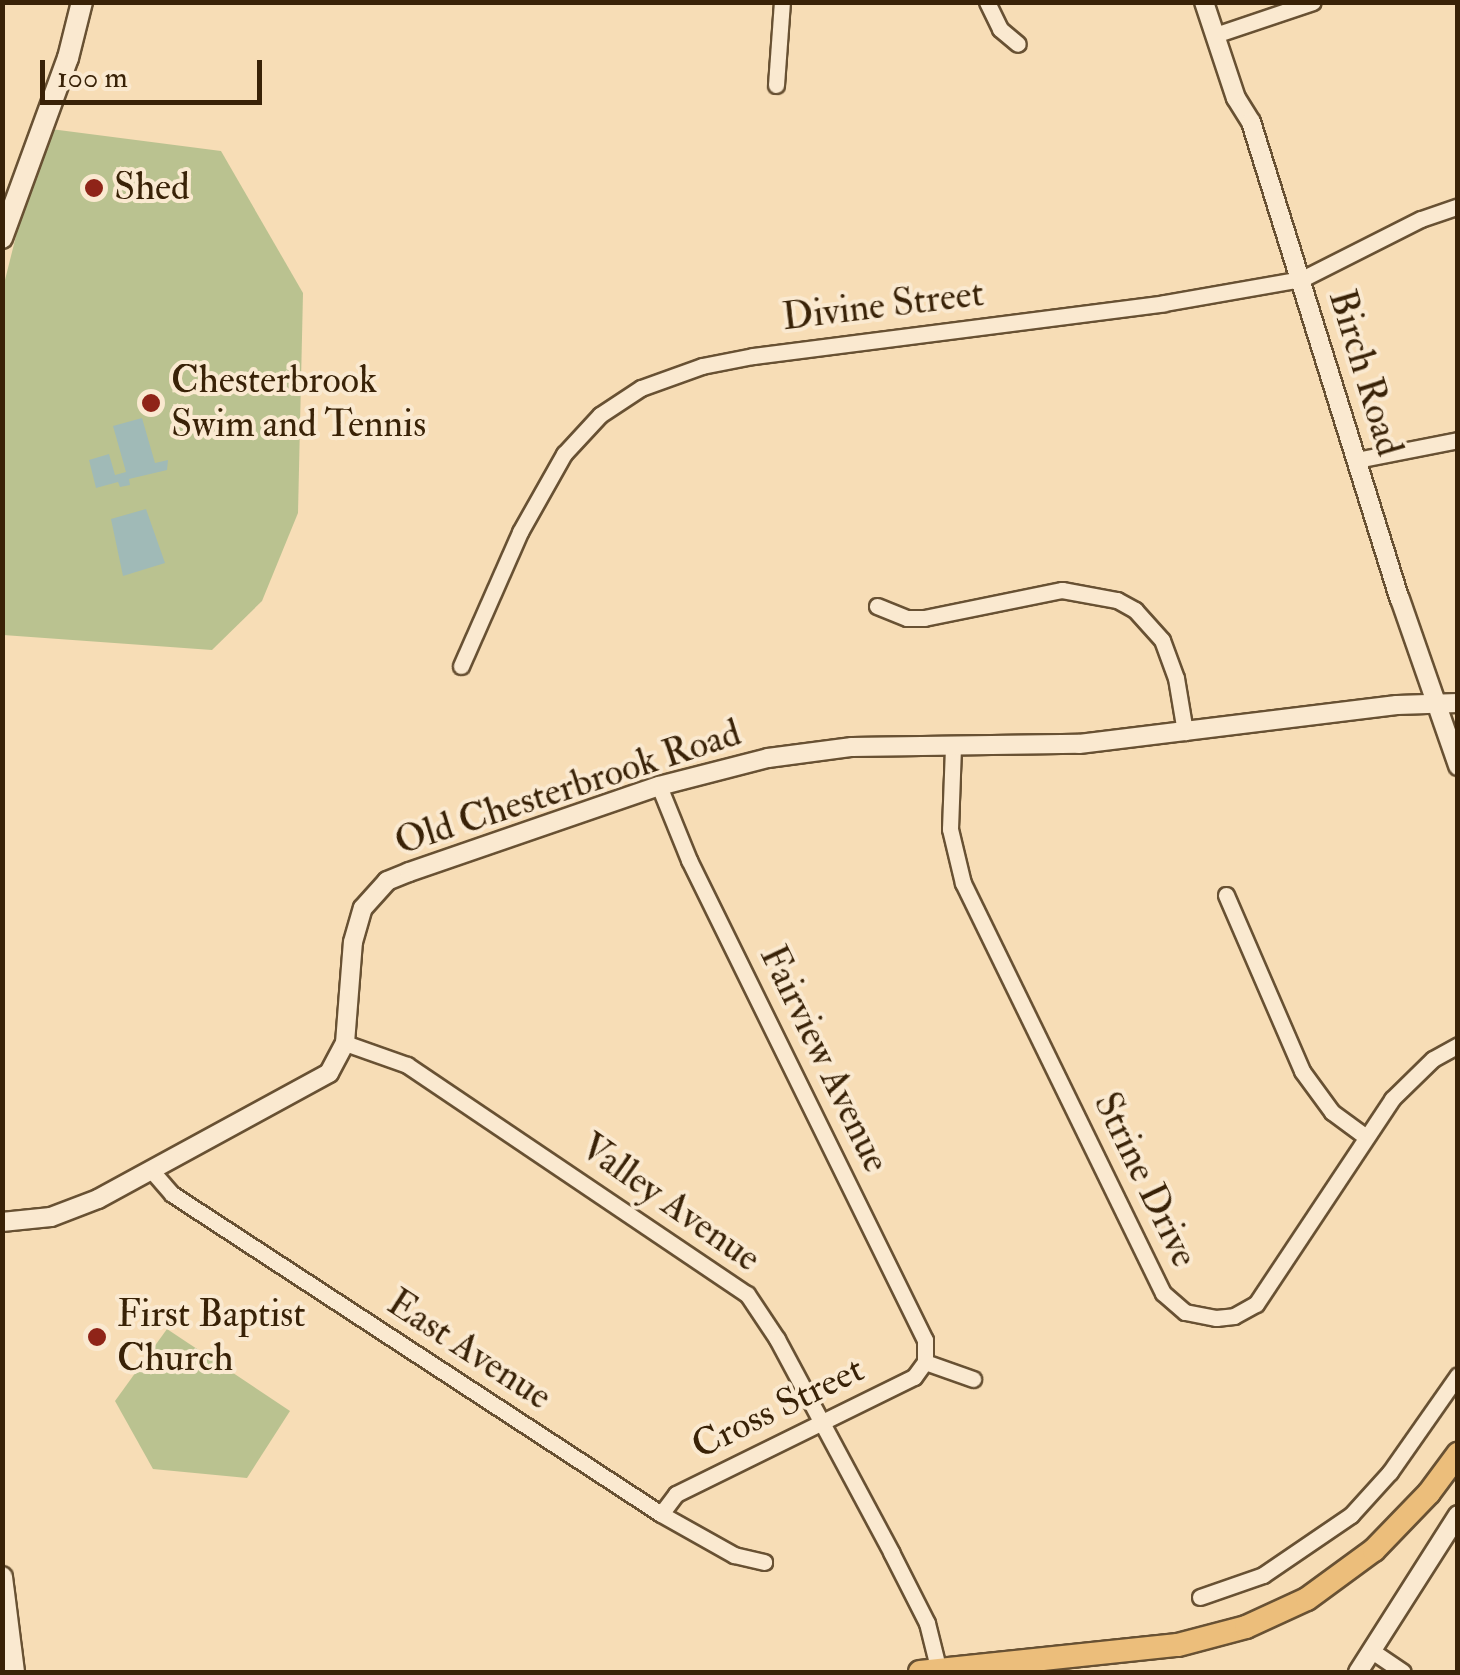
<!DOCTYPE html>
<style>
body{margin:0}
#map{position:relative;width:1460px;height:1675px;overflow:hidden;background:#f7ddb6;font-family:"IM FELL Double Pica",serif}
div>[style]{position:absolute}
.green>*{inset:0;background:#bac290}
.water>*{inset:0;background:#a0bab7}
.roads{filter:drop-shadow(2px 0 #685133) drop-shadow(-2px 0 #685133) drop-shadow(0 2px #685133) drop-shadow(0 -2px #685133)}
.minor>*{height:15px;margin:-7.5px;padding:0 7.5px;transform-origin:7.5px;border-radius:7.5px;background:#fae9d0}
.tertiary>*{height:18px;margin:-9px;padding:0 9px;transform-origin:9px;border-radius:9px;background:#fae9d0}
.secondary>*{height:20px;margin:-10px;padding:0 10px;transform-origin:10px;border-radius:10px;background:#fae9d0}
.primary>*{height:22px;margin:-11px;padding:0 11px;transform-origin:11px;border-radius:11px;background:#ecbe7b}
.dots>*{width:28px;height:28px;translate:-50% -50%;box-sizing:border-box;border:5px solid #fae9d0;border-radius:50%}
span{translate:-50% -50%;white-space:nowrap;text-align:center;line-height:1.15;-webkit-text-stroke:8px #fae9d0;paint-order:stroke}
.poi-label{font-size:38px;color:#392207}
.left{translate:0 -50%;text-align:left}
.street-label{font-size:38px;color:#392207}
.frame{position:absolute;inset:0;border:5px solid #392207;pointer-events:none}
.scale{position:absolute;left:40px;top:60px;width:222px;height:45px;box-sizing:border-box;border:5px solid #392207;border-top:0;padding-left:12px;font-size:30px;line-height:35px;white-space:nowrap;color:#392207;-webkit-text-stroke:8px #fae9d0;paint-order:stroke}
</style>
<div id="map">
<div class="green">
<i style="clip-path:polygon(43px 128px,221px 151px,303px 293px,298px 513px,262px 601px,212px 650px,3px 635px,3px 288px)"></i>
<i style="clip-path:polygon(167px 1329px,290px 1411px,247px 1478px,153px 1469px,115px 1401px)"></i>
</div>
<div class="water">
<i style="clip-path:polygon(142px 418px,155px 463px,168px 460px,167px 470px,129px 479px,130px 485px,120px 487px,118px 482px,96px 488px,89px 460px,109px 454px,115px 475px,126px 472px,113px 426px)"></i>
<i style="clip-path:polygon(146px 509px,165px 563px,123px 576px,111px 519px)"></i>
</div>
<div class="roads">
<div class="minor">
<i style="left:987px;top:2px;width:30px;rotate:64deg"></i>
<i style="left:1000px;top:29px;width:23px;rotate:40deg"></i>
<i style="left:1215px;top:35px;width:103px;rotate:-18.6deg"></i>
<i style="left:776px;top:85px;width:83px;rotate:-85.9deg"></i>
<i style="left:1357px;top:460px;width:103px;rotate:-11.2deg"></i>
<i style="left:877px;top:606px;width:32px;rotate:22deg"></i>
<i style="left:907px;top:618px;width:17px"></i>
<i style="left:924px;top:618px;width:141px;rotate:-11.5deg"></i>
<i style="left:1062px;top:590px;width:56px;rotate:10.3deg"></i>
<i style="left:1117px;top:600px;width:21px;rotate:29deg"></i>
<i style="left:1135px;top:610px;width:40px;rotate:48deg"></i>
<i style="left:1162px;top:640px;width:40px;rotate:69.8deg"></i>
<i style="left:1176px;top:678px;width:55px;rotate:80.5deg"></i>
<i style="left:461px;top:666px;width:146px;rotate:-66.2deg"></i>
<i style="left:520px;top:532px;width:90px;rotate:-60.6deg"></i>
<i style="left:564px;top:454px;width:53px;rotate:-47.3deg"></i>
<i style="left:600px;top:415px;width:49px;rotate:-33.4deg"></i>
<i style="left:641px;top:388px;width:65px;rotate:-19.8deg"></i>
<i style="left:702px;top:366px;width:52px;rotate:-11.1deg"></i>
<i style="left:753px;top:356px;width:414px;rotate:-7.3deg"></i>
<i style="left:1164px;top:303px;width:140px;rotate:-9.9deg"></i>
<i style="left:1302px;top:279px;width:133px;rotate:-26.8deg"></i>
<i style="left:1421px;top:219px;width:39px;rotate:-19deg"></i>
<i style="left:953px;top:747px;width:82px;rotate:92.1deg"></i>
<i style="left:950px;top:829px;width:56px;rotate:76.5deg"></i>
<i style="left:963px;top:883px;width:456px;rotate:64deg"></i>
<i style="left:1163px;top:1293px;width:29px;rotate:41deg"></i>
<i style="left:1185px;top:1312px;width:32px;rotate:11deg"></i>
<i style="left:1216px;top:1318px;width:18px;rotate:-6deg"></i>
<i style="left:1234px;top:1316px;width:25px;rotate:-29deg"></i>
<i style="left:1256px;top:1304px;width:246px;rotate:-56.4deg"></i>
<i style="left:1392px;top:1099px;width:57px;rotate:-44.3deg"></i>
<i style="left:1433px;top:1059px;width:29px;rotate:-29deg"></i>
<i style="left:659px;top:786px;width:80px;rotate:67.9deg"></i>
<i style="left:689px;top:860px;width:535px;rotate:63.82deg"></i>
<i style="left:925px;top:1340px;width:22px;rotate:90deg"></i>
<i style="left:1226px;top:895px;width:192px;rotate:66.6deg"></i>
<i style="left:1302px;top:1071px;width:51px;rotate:53.8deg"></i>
<i style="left:1332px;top:1112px;width:42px;rotate:36.3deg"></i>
<i style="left:345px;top:1043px;width:66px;rotate:19.5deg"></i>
<i style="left:407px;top:1065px;width:410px;rotate:34deg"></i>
<i style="left:747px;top:1294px;width:54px;rotate:56.3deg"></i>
<i style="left:777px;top:1339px;width:242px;rotate:61.8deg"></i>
<i style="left:891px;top:1552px;width:80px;rotate:63.1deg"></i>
<i style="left:927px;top:1623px;width:49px;rotate:76deg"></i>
<i style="left:152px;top:1171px;width:30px;rotate:49deg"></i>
<i style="left:172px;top:1194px;width:584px;rotate:33.2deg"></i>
<i style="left:661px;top:1514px;width:84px;rotate:29.3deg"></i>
<i style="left:734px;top:1555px;width:31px;rotate:13deg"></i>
<i style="left:925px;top:1362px;width:51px;rotate:19.5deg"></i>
<i style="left:661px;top:1514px;width:25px;rotate:-53deg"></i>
<i style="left:676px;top:1494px;width:265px;rotate:-26.2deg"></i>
<i style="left:914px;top:1377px;width:19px;rotate:-54deg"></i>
<i style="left:1200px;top:1597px;width:67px;rotate:-19.2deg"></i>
<i style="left:1263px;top:1575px;width:107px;rotate:-34.3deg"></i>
<i style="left:1351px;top:1515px;width:58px;rotate:-47.8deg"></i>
<i style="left:1390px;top:1472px;width:118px;rotate:-55deg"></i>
<i style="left:1372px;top:1651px;width:37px;rotate:34deg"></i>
</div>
<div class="tertiary">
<i style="left:1204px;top:2px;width:101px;rotate:71.6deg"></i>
<i style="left:1236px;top:98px;width:28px;rotate:58deg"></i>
<i style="left:1251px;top:122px;width:500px;rotate:72.7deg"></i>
<i style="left:1400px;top:599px;width:177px;rotate:70.8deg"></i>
<i style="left:2px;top:1222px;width:49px;rotate:-5.8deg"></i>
<i style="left:51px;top:1217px;width:50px;rotate:-21deg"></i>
<i style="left:98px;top:1199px;width:263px;rotate:-28.6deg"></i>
<i style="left:329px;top:1073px;width:34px;rotate:-62deg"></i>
<i style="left:345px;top:1043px;width:101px;rotate:-85.5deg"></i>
<i style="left:353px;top:942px;width:35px;rotate:-74deg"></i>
<i style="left:363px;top:908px;width:36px;rotate:-48deg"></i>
<i style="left:387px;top:881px;width:24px;rotate:-22deg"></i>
<i style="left:409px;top:872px;width:264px;rotate:-19deg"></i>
<i style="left:659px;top:786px;width:113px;rotate:-14.4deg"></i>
<i style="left:768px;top:758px;width:85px;rotate:-7.5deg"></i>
<i style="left:852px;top:747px;width:227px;rotate:-0.8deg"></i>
<i style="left:1079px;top:744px;width:320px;rotate:-7deg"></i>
<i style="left:1397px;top:705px;width:61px;rotate:-1.9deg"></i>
<i style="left:1358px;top:1672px;width:186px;rotate:-57.5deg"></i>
</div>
<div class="secondary">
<i style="left:2px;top:238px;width:192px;rotate:-69.9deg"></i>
<i style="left:68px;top:58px;width:58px;rotate:-76deg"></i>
<i style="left:2px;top:1577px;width:96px;rotate:82.8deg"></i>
</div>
<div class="primary">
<i style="left:920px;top:1672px;width:259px;rotate:-6deg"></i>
<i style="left:1178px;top:1645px;width:70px;rotate:-14.8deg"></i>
<i style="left:1246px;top:1627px;width:67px;rotate:-24.7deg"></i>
<i style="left:1307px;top:1599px;width:83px;rotate:-36.2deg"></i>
<i style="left:1374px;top:1550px;width:79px;rotate:-46deg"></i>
<i style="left:1429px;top:1493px;width:49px;rotate:-53.4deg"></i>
</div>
</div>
<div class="dots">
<i style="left:94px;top:188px;background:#8f2418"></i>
<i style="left:151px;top:403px;background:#8f2418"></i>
<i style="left:97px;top:1337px;background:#8f2418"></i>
</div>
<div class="poi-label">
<span class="left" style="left:114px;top:188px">Shed</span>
<span class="left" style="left:171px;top:403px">Chesterbrook<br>Swim and Tennis</span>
<span class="left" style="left:117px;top:1337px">First Baptist<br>Church</span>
</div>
<div class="street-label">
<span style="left:883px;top:306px;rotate:-7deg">Divine Street</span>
<span style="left:1365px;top:373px;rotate:73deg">Birch Road</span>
<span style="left:568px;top:788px;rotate:-18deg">Old Chesterbrook Road</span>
<span style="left:824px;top:1059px;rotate:64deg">Fairview Avenue</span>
<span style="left:1145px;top:1180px;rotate:64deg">Strine Drive</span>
<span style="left:670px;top:1203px;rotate:35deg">Valley Avenue</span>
<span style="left:469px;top:1350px;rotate:33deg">East Avenue</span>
<span style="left:778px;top:1408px;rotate:-26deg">Cross Street</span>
</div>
<div class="frame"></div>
<div class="scale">100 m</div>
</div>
